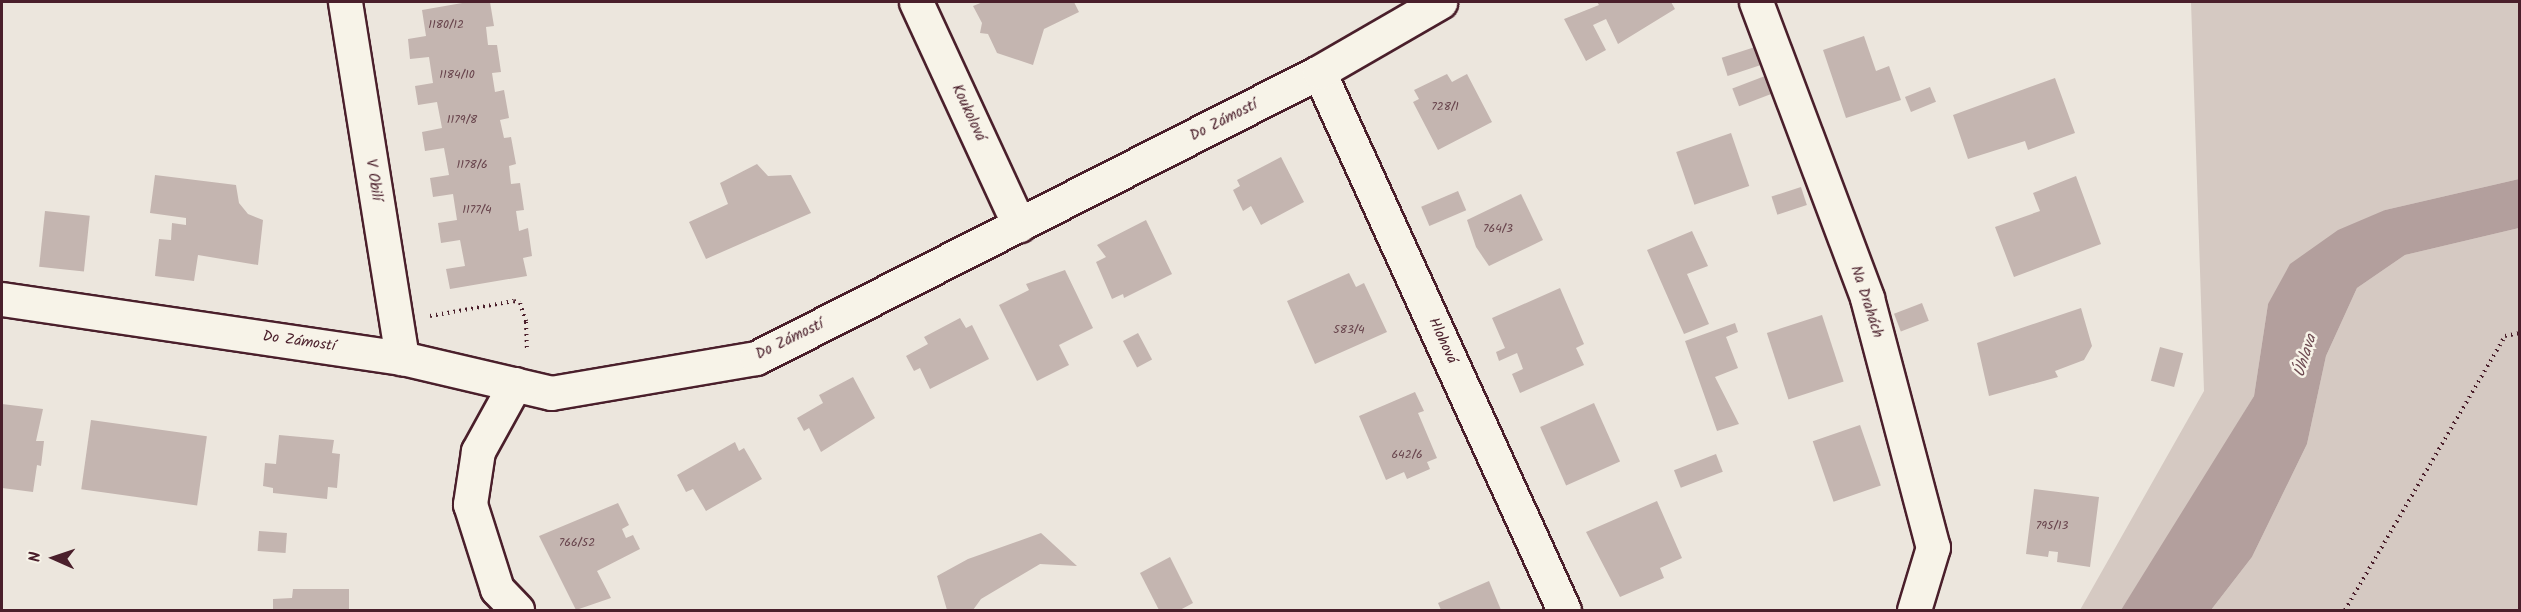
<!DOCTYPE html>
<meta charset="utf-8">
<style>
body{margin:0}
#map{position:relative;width:2521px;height:612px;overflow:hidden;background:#ece6dd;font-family:Kalam,sans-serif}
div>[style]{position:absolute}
.green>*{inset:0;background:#d5c9c2}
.water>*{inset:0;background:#b39f9d}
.building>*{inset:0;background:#c4b5b0;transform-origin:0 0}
.path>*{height:4px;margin-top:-2px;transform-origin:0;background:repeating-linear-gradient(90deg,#4a1f2b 0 1.5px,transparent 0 6px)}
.roads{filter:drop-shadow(2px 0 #4a1f2b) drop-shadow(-2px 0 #4a1f2b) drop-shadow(0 2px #4a1f2b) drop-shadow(0 -2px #4a1f2b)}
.minor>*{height:33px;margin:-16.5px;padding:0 16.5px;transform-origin:16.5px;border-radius:16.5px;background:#f7f3e8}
span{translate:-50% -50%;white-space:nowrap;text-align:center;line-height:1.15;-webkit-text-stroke:5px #f7f3e8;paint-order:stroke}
.number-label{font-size:12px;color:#68444c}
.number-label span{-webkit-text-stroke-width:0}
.street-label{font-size:15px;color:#4a1f2b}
.water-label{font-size:16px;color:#6f4c53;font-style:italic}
.frame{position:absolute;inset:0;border:3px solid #4a1f2b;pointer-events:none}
.north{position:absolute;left:24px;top:528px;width:60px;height:60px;-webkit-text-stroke:4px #f7f3e8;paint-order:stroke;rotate:273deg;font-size:16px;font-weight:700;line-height:24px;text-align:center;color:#4a1f2b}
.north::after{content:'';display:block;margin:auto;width:21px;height:27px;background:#4a1f2b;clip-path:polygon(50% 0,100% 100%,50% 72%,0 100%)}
</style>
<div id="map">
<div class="green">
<i style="clip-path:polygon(2191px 2px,2519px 2px,2519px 179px,2385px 210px,2268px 304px,2254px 396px,2184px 513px,2121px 610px,2080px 610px,2204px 391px)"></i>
<i style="clip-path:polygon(2519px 228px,2519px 610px,2211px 610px,2252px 557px,2307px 444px,2326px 356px,2357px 288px,2405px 255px)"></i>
</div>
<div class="water">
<i style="clip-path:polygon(2519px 179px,2519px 228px,2405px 255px,2357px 288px,2326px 356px,2307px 444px,2252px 557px,2211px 610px,2121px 610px,2254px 396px,2268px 304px,2290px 264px,2338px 230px,2385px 210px)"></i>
</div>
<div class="building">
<i style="clip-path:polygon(468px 2px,490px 2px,494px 26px,486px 27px,488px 45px,497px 45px,501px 72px,492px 73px,495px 92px,504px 90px,509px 118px,500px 120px,504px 138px,511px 137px,516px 164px,509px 166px,511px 184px,520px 183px,524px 210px,516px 211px,519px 231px,528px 228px,532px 256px,523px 258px,527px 276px,450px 289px,446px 269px,465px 266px,460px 240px,441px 243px,438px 223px,457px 220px,453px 194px,433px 197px,430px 178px,449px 175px,444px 148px,425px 151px,422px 132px,442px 128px,437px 102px,418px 105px,415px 86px,433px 83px,429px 57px,410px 59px,408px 39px,426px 36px,422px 10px)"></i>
<i style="clip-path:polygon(983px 2px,1074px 2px,1079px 12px,1044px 29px,1033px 65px,997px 53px,988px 34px,980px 33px,982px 23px,973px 6px)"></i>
<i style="clip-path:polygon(1597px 2px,1671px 2px,1675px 9px,1618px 44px,1606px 19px,1593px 25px,1606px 50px,1586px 61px,1564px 19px,1599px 5px)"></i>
<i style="clip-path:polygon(1864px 36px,1876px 71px,1889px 66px,1901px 100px,1846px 118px,1823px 50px)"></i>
<i style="left:1755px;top:47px;width:19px;height:35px;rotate:72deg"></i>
<i style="clip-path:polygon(1447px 74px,1452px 82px,1467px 74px,1492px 122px,1438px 150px,1413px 102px,1419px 99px,1414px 90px)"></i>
<i style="left:1765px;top:76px;width:19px;height:35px;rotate:69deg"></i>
<i style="clip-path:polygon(2055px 78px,2075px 133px,2028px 150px,2025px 141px,1968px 159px,1953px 115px)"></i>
<i style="left:1930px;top:87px;width:16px;height:27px;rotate:68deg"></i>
<i style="left:1731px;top:133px;width:56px;height:58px;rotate:71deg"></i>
<i style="clip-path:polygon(1281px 157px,1304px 202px,1261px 225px,1251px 206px,1243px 211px,1233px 190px,1240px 186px,1237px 180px)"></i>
<i style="clip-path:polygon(757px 164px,768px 176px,791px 175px,811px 213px,706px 259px,689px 222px,728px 204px,720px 183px)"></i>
<i style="clip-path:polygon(155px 175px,236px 185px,239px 203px,248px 214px,263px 220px,258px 265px,198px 255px,194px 281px,155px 276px,159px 239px,171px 240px,172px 223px,186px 225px,186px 218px,150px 213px)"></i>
<i style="clip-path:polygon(2076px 176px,2101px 244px,2014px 277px,1995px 227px,2040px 211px,2033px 193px)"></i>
<i style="left:1801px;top:187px;width:19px;height:31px;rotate:72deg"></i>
<i style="left:1458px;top:191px;width:21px;height:40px;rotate:67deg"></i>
<i style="clip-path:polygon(1521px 194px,1543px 240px,1489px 266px,1476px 247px,1467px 220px)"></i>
<i style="left:45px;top:211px;width:45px;height:56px;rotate:6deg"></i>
<i style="clip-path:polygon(1146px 220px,1172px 274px,1124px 298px,1123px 294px,1112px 299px,1096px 262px,1106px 257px,1097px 245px)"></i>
<i style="clip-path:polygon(1692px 231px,1708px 266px,1687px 274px,1709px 324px,1684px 334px,1647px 250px)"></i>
<i style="clip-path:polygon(1065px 270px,1093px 328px,1059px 345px,1069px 365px,1037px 381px,999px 305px,1029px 290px,1026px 284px)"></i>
<i style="clip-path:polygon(1349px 273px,1356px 287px,1364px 283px,1387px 332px,1315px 364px,1287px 301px)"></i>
<i style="clip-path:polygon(1560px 288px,1584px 344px,1576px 348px,1584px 365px,1520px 393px,1512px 374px,1523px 369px,1517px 353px,1499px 361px,1496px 352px,1505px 348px,1492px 318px)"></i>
<i style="left:1922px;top:303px;width:19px;height:30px;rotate:69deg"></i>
<i style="clip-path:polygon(2081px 308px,2092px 346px,2084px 360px,2055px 371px,2058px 377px,1989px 396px,1977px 343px)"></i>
<i style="left:1822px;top:315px;width:70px;height:58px;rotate:72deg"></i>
<i style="clip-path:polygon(960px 318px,966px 328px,972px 325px,989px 359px,930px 389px,920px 368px,914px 371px,906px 356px,928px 344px,924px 337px)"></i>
<i style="clip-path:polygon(1735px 323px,1738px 332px,1726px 337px,1738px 368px,1715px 377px,1739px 424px,1717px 431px,1685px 341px)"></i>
<i style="left:1138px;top:333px;width:30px;height:17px;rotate:62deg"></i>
<i style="left:2160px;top:347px;width:24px;height:35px;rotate:15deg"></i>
<i style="clip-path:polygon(853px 377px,875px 418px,821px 452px,809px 428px,804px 431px,797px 418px,823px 403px,819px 395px)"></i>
<i style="clip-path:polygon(1415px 392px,1424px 411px,1418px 413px,1437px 458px,1427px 462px,1430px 469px,1407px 479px,1404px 472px,1386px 480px,1359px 416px)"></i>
<i style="left:1594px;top:403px;width:64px;height:59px;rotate:66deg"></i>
<i style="clip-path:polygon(2px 404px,43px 409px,36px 441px,44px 441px,41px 466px,37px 465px,33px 492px,2px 488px)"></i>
<i style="left:91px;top:420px;width:117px;height:70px;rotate:8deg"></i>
<i style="left:1860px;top:425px;width:64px;height:50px;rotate:71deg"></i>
<i style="clip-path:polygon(279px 435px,334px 440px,332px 453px,340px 454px,337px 488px,328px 487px,327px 499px,273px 493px,273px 488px,263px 486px,265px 463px,276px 464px)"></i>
<i style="clip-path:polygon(735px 442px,739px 451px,744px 448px,762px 479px,706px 511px,693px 489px,686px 492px,677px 475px)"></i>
<i style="left:1716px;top:454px;width:19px;height:45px;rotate:69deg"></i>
<i style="clip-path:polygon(2034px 489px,2099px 497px,2090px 567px,2057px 562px,2058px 552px,2049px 551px,2048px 557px,2026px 554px)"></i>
<i style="clip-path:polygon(1657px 501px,1682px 558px,1660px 568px,1664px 578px,1620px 597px,1586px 532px)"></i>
<i style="clip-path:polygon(618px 503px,629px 525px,622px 529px,626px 538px,633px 535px,640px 549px,597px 571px,611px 598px,576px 610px,539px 536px)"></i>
<i style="left:259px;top:531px;width:28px;height:20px;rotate:4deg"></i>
<i style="clip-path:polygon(1041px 533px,1077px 566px,1040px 564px,981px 599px,973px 610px,947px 610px,937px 576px,968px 559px)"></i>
<i style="clip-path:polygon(1170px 557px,1193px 603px,1180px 610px,1159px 610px,1140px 573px)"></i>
<i style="clip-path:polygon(1489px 581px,1501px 610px,1441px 610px,1438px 603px)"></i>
<i style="clip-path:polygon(293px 589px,349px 589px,349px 610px,273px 610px,273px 599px,292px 598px)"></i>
</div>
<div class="path">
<i style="left:430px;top:316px;width:85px;rotate:-10.1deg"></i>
<i style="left:514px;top:301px;width:6px;rotate:18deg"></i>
<i style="left:520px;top:303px;width:20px;rotate:72deg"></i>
<i style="left:526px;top:322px;width:28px;rotate:88deg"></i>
<i style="left:2345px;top:610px;width:317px;rotate:-59.7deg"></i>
<i style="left:2505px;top:336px;width:15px;rotate:-11deg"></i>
</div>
<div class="roads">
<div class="minor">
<i style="left:345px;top:2px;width:361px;rotate:80.9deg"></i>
<i style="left:916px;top:2px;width:246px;rotate:65.2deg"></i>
<i style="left:1756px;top:2px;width:316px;rotate:69.4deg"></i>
<i style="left:1867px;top:298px;width:258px;rotate:75.2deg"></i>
<i style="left:1933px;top:547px;width:66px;rotate:106.8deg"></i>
<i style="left:1319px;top:72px;width:591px;rotate:65.52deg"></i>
<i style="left:2px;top:299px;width:404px;rotate:8.4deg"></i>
<i style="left:402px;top:358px;width:153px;rotate:13.2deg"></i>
<i style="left:551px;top:393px;width:208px;rotate:-9.7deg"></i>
<i style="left:756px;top:358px;width:631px;rotate:-26.93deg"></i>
<i style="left:1319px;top:72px;width:140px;rotate:-30deg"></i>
<i style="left:515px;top:384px;width:77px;rotate:118.9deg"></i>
<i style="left:478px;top:451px;width:54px;rotate:98.6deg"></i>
<i style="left:470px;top:504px;width:89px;rotate:72.4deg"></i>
<i style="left:497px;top:589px;width:29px;rotate:46deg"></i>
</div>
</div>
<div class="number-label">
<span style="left:446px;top:25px">1180/12</span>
<span style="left:457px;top:75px">1184/10</span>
<span style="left:1445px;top:107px">728/1</span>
<span style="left:462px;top:120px">1179/8</span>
<span style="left:472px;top:165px">1178/6</span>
<span style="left:477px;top:210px">1177/4</span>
<span style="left:1498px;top:229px">764/3</span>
<span style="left:1349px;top:330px">583/4</span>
<span style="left:1407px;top:455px">642/6</span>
<span style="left:2052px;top:526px">795/13</span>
<span style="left:577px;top:543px">766/52</span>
</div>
<div class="street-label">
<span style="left:968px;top:113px;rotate:65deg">Koukolová</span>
<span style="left:1224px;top:121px;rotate:-27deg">Do Zámostí</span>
<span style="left:373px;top:180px;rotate:81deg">V Obilí</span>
<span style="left:1866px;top:302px;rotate:72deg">Na Drahách</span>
<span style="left:790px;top:340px;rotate:-26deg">Do Zámostí</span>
<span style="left:1442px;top:341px;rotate:65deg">Hlohová</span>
<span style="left:299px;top:342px;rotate:8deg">Do Zámostí</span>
</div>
<div class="water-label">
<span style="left:2306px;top:356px;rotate:-73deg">Úhlava</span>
</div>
<div class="frame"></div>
<div class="north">N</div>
</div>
